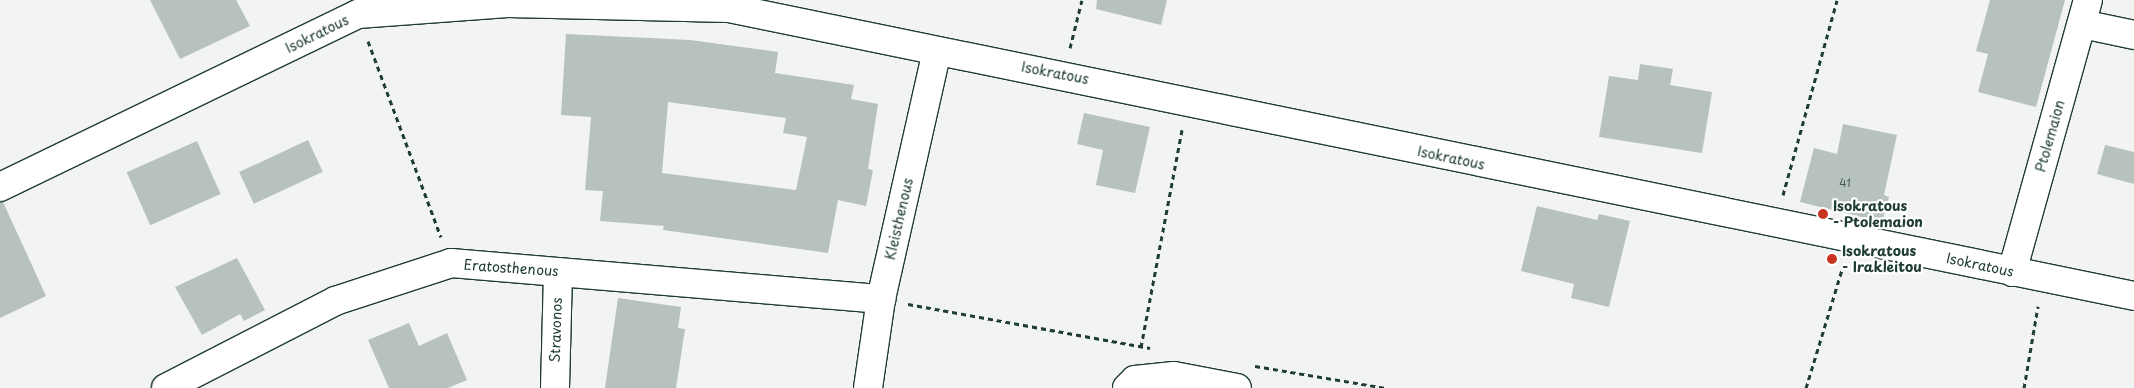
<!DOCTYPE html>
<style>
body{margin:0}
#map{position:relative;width:2134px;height:388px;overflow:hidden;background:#f2f3f3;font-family:"Playpen Sans",sans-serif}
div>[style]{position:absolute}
.building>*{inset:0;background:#b7c1bd;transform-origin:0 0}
.path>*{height:3px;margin-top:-1.5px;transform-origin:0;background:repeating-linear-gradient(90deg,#1f3d34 0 5px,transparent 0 9px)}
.roads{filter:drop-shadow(1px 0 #1f3d34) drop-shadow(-1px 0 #1f3d34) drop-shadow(0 1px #1f3d34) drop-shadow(0 -1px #1f3d34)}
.minor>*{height:28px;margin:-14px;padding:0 14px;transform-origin:14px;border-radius:14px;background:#fff}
.dots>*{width:14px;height:14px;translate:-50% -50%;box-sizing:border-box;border:2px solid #fff;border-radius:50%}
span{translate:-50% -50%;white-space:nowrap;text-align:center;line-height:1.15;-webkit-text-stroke:4.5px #fff;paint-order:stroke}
.number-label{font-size:11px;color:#455e56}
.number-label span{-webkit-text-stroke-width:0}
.street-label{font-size:14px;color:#1f3d34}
.poi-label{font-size:14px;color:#1f3d34;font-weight:700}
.left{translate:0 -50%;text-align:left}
</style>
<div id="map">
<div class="building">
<i style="clip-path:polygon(150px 0,236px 0,250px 26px,180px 59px)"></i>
<i style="clip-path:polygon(1097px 0,1167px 0,1161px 25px,1096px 9px)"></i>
<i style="clip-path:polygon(1990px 0,2065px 0,2036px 107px,1978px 92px,1988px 54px,1976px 51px)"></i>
<i style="clip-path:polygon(evenodd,566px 34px,690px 40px,778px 52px,775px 73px,854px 85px,851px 99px,878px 104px,868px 169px,873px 170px,866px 206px,838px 200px,828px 253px,663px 230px,664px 226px,600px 221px,603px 191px,585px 190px,591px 117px,561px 115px,566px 34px,668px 102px,786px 118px,783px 133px,807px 137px,796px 190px,662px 173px,668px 102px)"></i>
<i style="clip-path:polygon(1640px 64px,1673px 69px,1670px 85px,1712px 92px,1702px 153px,1599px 137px,1609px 76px,1638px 80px)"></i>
<i style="clip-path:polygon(1084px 113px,1150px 127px,1135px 193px,1096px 185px,1103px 150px,1077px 144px)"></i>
<i style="clip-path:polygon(1843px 124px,1897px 135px,1884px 195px,1889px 197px,1882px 222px,1800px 202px,1814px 148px,1837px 154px)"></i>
<i style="left:308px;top:140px;width:35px;height:76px;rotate:65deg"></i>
<i style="left:197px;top:141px;width:58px;height:77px;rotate:66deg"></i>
<i style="clip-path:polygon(2105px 145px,2134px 152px,2134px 184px,2097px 174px)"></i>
<i style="clip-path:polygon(0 202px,3px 202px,46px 296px,0 318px)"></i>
<i style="clip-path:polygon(1537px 206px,1597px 220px,1599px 214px,1630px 221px,1609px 307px,1571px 298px,1574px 284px,1521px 271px)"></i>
<i style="clip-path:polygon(237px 258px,265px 310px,244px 321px,240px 314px,202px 335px,175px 287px)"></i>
<i style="clip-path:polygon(618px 298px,681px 307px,678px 328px,685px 329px,676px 388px,605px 388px)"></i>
<i style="clip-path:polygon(409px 323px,419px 346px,447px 333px,467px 380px,448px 388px,389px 388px,368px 340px)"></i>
</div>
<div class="path">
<i style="left:368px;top:41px;width:209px;rotate:69.6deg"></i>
<i style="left:1070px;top:48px;width:49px;rotate:-76deg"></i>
<i style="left:1783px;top:195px;width:202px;rotate:-74.5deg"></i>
<i style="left:908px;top:304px;width:246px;rotate:10.3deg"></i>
<i style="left:1141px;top:347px;width:221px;rotate:-79.3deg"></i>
<i style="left:1255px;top:366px;width:134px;rotate:9.5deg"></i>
<i style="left:1806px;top:388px;width:127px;rotate:-73.1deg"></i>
<i style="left:2024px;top:388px;width:83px;rotate:-80.3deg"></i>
</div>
<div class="roads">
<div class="minor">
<i style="left:2082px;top:24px;width:53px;rotate:11.9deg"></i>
<i style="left:0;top:187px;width:398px;rotate:-25.8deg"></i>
<i style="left:358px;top:14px;width:150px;rotate:-4.2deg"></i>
<i style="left:508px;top:3px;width:221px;rotate:1.3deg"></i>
<i style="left:729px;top:8px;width:1434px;rotate:11.58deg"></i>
<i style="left:2012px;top:272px;width:282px;rotate:-74.4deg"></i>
<i style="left:166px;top:388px;width:190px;rotate:-27.2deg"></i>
<i style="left:335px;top:301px;width:122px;rotate:-18.1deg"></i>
<i style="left:451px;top:263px;width:432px;rotate:4.8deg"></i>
<i style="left:555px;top:388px;width:116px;rotate:-88.5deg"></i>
<i style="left:868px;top:388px;width:90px;rotate:-81.7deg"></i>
<i style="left:881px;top:299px;width:254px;rotate:-77.3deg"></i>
<i style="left:1127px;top:388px;width:11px;rotate:-45deg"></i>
<i style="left:1135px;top:380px;width:39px;rotate:-6deg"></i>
<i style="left:1174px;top:376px;width:64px;rotate:10.8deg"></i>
</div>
</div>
<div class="dots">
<i style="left:1823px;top:214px;background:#c8321e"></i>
<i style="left:1832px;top:259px;background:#c8321e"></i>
</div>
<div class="number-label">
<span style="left:1845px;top:183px">41</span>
</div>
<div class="street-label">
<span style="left:317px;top:34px;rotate:-26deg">Isokratous</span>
<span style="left:1055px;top:73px;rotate:11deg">Isokratous</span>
<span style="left:2050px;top:136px;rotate:-74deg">Ptolemaion</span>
<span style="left:1451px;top:158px;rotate:12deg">Isokratous</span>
<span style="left:899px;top:219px;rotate:-77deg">Kleisthenous</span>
<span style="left:1980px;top:265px;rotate:12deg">Isokratous</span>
<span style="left:511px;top:268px;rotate:4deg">Eratosthenous</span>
<span style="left:556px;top:330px;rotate:-88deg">Stravonos</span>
</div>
<div class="poi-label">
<span class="left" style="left:1833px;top:214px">Isokratous<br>- Ptolemaion</span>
<span class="left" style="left:1842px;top:259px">Isokratous<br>- Irakleitou</span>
</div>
</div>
